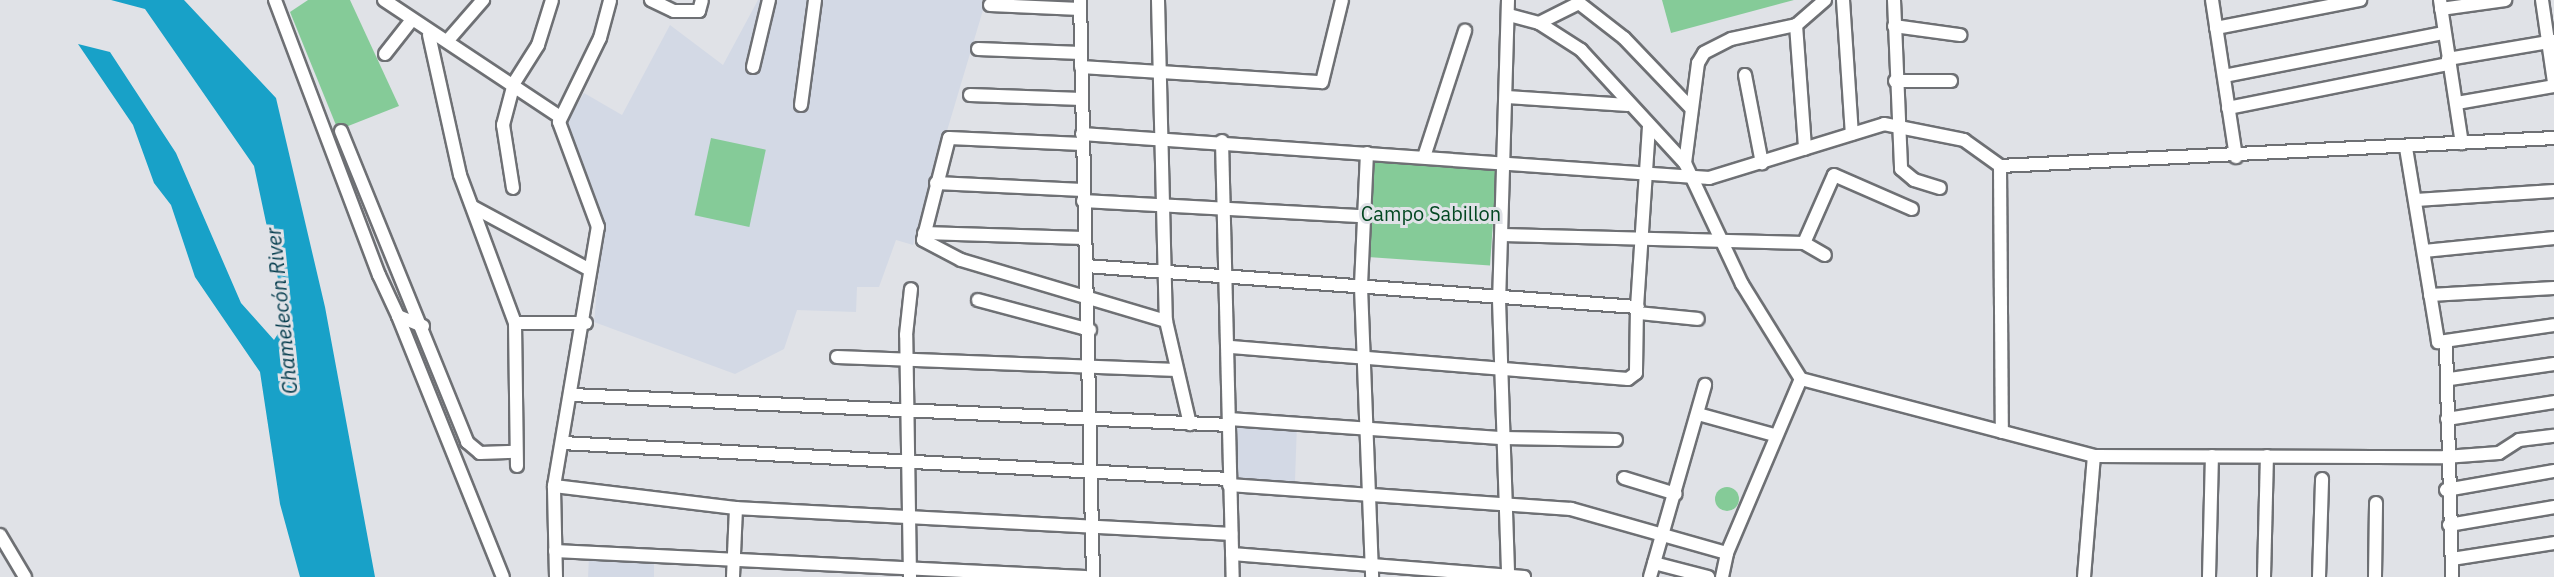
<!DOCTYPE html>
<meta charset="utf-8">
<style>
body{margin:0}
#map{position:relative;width:2554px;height:577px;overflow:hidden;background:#e0e2e7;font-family:"IBM Plex Sans",sans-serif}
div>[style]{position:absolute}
.built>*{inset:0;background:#d3d9e5;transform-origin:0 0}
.green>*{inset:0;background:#85cb98;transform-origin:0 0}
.round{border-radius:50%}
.water>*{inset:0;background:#18a1c8}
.roads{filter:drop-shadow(2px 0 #6e7074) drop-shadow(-2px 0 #6e7074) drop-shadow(0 2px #6e7074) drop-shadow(0 -2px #6e7074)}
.minor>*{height:12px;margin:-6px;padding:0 6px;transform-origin:6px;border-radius:6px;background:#fff}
span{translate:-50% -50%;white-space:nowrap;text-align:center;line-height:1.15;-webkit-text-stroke:6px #e0e2e7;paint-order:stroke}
.park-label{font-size:20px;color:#024721}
.water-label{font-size:21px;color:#043c4d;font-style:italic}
</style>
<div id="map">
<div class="built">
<i style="clip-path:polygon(758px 0,986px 0,913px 245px,896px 240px,879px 287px,857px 287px,856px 312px,797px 310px,784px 349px,735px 374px,594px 322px,603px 226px,565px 125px,584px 93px,622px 115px,670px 25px,723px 65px)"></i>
<i style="left:1236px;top:423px;width:61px;height:58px;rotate:2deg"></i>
<i style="clip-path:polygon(589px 556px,654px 559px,654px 577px,588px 577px)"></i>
</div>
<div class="green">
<i style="clip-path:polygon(308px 0,350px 0,399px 106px,338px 130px,290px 12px)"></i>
<i style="clip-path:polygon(1662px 0,1794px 0,1671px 33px)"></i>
<i style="left:711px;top:138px;width:56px;height:79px;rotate:12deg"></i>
<i style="left:1371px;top:161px;width:126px;height:96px;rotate:4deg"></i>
<i class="round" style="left:1715px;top:487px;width:24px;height:24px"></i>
</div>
<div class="water">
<i style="clip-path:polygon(111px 0,184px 0,276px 98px,325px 307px,375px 577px,300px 577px,280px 504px,260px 372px,195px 277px,171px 205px,154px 183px,133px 125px,78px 44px,110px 52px,176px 153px,241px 303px,274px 340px,283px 326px,284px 307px,254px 166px,145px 9px)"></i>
</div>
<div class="roads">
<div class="minor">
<i style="left:275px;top:0;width:294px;rotate:69.3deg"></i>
<i style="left:379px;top:275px;width:45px;rotate:65.1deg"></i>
<i style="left:398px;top:316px;width:27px;rotate:22deg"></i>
<i style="left:384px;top:0;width:211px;rotate:33.6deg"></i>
<i style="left:651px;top:0;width:25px;rotate:26deg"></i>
<i style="left:674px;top:11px;width:25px"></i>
<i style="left:699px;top:11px;width:11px;rotate:-75deg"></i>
<i style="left:1080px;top:0;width:577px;rotate:88.71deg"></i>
<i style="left:1158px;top:0;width:321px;rotate:88.6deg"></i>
<i style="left:1166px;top:321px;width:106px;rotate:76.9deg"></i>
<i style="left:1508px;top:0;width:300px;rotate:91.7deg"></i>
<i style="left:1499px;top:300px;width:277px;rotate:88.1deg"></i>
<i style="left:1825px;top:0;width:38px;rotate:139deg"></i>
<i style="left:1796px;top:25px;width:66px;rotate:167.8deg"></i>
<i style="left:1731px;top:39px;width:30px;rotate:153deg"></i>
<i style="left:1704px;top:53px;width:12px;rotate:121deg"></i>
<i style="left:1698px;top:63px;width:101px;rotate:97.4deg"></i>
<i style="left:1685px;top:163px;width:134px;rotate:64.8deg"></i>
<i style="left:1742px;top:284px;width:112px;rotate:58.2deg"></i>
<i style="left:1801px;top:379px;width:303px;rotate:14.7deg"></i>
<i style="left:2094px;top:456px;width:351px;rotate:0.2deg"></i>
<i style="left:2445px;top:457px;width:54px;rotate:-4.2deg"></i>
<i style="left:2499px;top:453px;width:24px;rotate:-33deg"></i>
<i style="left:2519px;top:440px;width:35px;rotate:-7deg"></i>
<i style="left:1843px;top:0;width:134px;rotate:86.2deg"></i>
<i style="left:1894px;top:0;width:169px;rotate:87.6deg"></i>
<i style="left:1901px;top:169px;width:17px;rotate:40deg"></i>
<i style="left:1914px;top:180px;width:27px;rotate:17deg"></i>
<i style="left:2212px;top:0;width:159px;rotate:81.3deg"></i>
<i style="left:2440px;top:0;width:145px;rotate:81.3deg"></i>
<i style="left:2542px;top:0;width:83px;rotate:81.7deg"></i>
<i style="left:990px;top:5px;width:90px;rotate:2.5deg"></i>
<i style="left:2441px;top:9px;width:65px;rotate:-8deg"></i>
<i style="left:1509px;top:15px;width:31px;rotate:15deg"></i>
<i style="left:1539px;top:23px;width:45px;rotate:-26.6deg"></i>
<i style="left:1579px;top:3px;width:57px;rotate:37.9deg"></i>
<i style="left:1624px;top:38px;width:97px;rotate:46.3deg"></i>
<i style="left:1539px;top:23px;width:50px;rotate:32.7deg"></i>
<i style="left:1581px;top:50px;width:154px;rotate:47.4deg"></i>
<i style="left:1796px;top:25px;width:124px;rotate:85.8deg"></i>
<i style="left:1894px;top:26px;width:67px;rotate:7.8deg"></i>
<i style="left:2216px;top:28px;width:147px;rotate:-11deg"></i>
<i style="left:429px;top:35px;width:143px;rotate:77.5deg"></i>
<i style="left:460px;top:175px;width:158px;rotate:69.6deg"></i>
<i style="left:515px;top:323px;width:143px;rotate:89.2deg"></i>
<i style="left:449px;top:39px;width:52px;rotate:-48.9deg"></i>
<i style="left:978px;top:49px;width:103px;rotate:2.2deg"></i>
<i style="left:385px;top:54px;width:42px;rotate:-51.8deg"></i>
<i style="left:2448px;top:59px;width:108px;rotate:-9.6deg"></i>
<i style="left:753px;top:67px;width:69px;rotate:-76.6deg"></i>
<i style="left:1081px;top:67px;width:241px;rotate:3.6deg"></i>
<i style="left:1322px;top:82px;width:84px;rotate:-76.3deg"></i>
<i style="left:1745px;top:75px;width:90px;rotate:79.1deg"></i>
<i style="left:2224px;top:76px;width:224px;rotate:-11.1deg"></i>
<i style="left:1895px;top:81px;width:56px"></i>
<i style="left:970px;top:95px;width:112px;rotate:2deg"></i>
<i style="left:1507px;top:97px;width:121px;rotate:3.8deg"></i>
<i style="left:2457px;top:103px;width:98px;rotate:-9.9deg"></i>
<i style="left:801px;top:105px;width:106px;rotate:-82.4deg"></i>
<i style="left:2228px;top:108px;width:225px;rotate:-11.3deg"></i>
<i style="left:341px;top:131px;width:336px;rotate:67.9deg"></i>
<i style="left:467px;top:442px;width:17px;rotate:40deg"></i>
<i style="left:480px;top:453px;width:35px;rotate:-2deg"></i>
<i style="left:1082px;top:134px;width:629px;rotate:4.01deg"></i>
<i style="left:1709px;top:178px;width:183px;rotate:-17.1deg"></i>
<i style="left:1884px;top:124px;width:82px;rotate:11.3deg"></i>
<i style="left:1964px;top:140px;width:44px;rotate:35.8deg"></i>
<i style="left:2000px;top:166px;width:266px;rotate:89.6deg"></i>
<i style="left:1222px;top:141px;width:436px;rotate:88.6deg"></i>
<i style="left:1082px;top:144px;width:133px;rotate:-177.4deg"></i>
<i style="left:949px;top:138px;width:105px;rotate:104.3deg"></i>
<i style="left:923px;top:240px;width:43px;rotate:27.8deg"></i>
<i style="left:961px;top:260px;width:214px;rotate:16.6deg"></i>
<i style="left:2406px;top:148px;width:197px;rotate:80.6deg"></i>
<i style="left:2438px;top:342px;width:117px;rotate:-8.3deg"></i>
<i style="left:1367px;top:153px;width:134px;rotate:92.6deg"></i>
<i style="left:1361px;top:287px;width:290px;rotate:87.8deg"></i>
<i style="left:1424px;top:157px;width:133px;rotate:-72deg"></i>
<i style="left:2000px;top:166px;width:555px;rotate:-2.89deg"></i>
<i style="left:936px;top:183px;width:147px;rotate:2.7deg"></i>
<i style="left:513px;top:188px;width:64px;rotate:-99deg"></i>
<i style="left:503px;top:125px;width:43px;rotate:-75.3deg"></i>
<i style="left:514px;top:83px;width:45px;rotate:-57.7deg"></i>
<i style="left:538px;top:45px;width:47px;rotate:-72.7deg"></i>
<i style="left:2416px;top:200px;width:138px;rotate:-3.7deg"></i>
<i style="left:1083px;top:201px;width:280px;rotate:3.1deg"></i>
<i style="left:473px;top:207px;width:133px;rotate:28.3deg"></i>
<i style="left:924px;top:233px;width:160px;rotate:1.8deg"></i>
<i style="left:1503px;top:235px;width:301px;rotate:1.5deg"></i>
<i style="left:1804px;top:243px;width:24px;rotate:30deg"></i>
<i style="left:1804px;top:243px;width:74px;rotate:-66.2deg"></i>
<i style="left:1834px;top:175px;width:85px;rotate:23.6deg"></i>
<i style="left:2424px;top:251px;width:131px;rotate:-5.7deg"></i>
<i style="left:1086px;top:266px;width:553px;rotate:4.26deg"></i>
<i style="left:1637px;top:307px;width:66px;rotate:90.9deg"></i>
<i style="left:1636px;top:373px;width:10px;rotate:143deg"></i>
<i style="left:1628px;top:379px;width:401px;rotate:-175.4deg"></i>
<i style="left:2430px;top:295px;width:124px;rotate:-3.2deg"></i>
<i style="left:978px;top:300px;width:116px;rotate:15deg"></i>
<i style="left:1637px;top:307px;width:182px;rotate:-86.2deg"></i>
<i style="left:1638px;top:313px;width:60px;rotate:5.7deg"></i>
<i style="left:398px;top:316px;width:281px;rotate:68.1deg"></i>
<i style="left:515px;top:323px;width:71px"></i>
<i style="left:2446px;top:344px;width:233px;rotate:88.5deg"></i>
<i style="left:837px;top:357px;width:340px;rotate:2.2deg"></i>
<i style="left:2450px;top:379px;width:105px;rotate:-8.2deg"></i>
<i style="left:572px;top:395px;width:658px;rotate:2.61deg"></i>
<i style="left:1698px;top:414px;width:79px;rotate:15.4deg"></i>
<i style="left:1229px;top:419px;width:275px;rotate:4deg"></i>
<i style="left:1503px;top:438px;width:113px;rotate:1deg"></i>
<i style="left:2447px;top:419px;width:108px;rotate:-9deg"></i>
<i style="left:562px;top:443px;width:668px;rotate:3.09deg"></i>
<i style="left:1624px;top:478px;width:54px;rotate:17.1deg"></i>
<i style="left:1229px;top:485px;width:343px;rotate:4deg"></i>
<i style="left:1571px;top:509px;width:162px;rotate:15.8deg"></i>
<i style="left:554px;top:486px;width:183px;rotate:6.9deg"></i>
<i style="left:736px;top:508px;width:496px;rotate:3deg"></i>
<i style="left:2446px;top:490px;width:110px;rotate:-10deg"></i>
<i style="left:2449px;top:525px;width:107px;rotate:-9.7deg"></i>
<i style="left:0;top:535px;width:49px;rotate:59.2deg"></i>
<i style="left:555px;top:551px;width:531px;rotate:2.81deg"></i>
<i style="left:1232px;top:554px;width:293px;rotate:4.5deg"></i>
<i style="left:2452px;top:559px;width:103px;rotate:-8.9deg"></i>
<i style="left:1654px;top:563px;width:56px;rotate:14.5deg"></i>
<i style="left:556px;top:577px;width:91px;rotate:-91.3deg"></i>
<i style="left:554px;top:486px;width:263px;rotate:-80.4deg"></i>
<i style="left:598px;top:227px;width:112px;rotate:-110.4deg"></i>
<i style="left:559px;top:122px;width:93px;rotate:-64deg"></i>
<i style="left:600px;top:38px;width:39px;rotate:-75deg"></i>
<i style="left:733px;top:577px;width:69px;rotate:-87.5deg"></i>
<i style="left:910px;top:577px;width:242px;rotate:-90.9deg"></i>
<i style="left:906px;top:335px;width:46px;rotate:-83.8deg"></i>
<i style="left:1650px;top:577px;width:200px;rotate:-74deg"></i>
<i style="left:1722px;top:577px;width:25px;rotate:-78deg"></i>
<i style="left:1727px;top:553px;width:189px;rotate:-67deg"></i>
<i style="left:2084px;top:577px;width:121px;rotate:-85.3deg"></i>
<i style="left:2209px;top:577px;width:121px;rotate:-88.6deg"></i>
<i style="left:2264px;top:577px;width:121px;rotate:-88.6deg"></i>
<i style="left:2319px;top:577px;width:98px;rotate:-88.2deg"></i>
<i style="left:2375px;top:577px;width:74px;rotate:-89.2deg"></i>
</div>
</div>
<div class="park-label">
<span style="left:1431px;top:213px">Campo Sabillon</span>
</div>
<div class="water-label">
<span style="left:281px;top:311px;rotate:-96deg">Chamelecón River</span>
</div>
</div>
